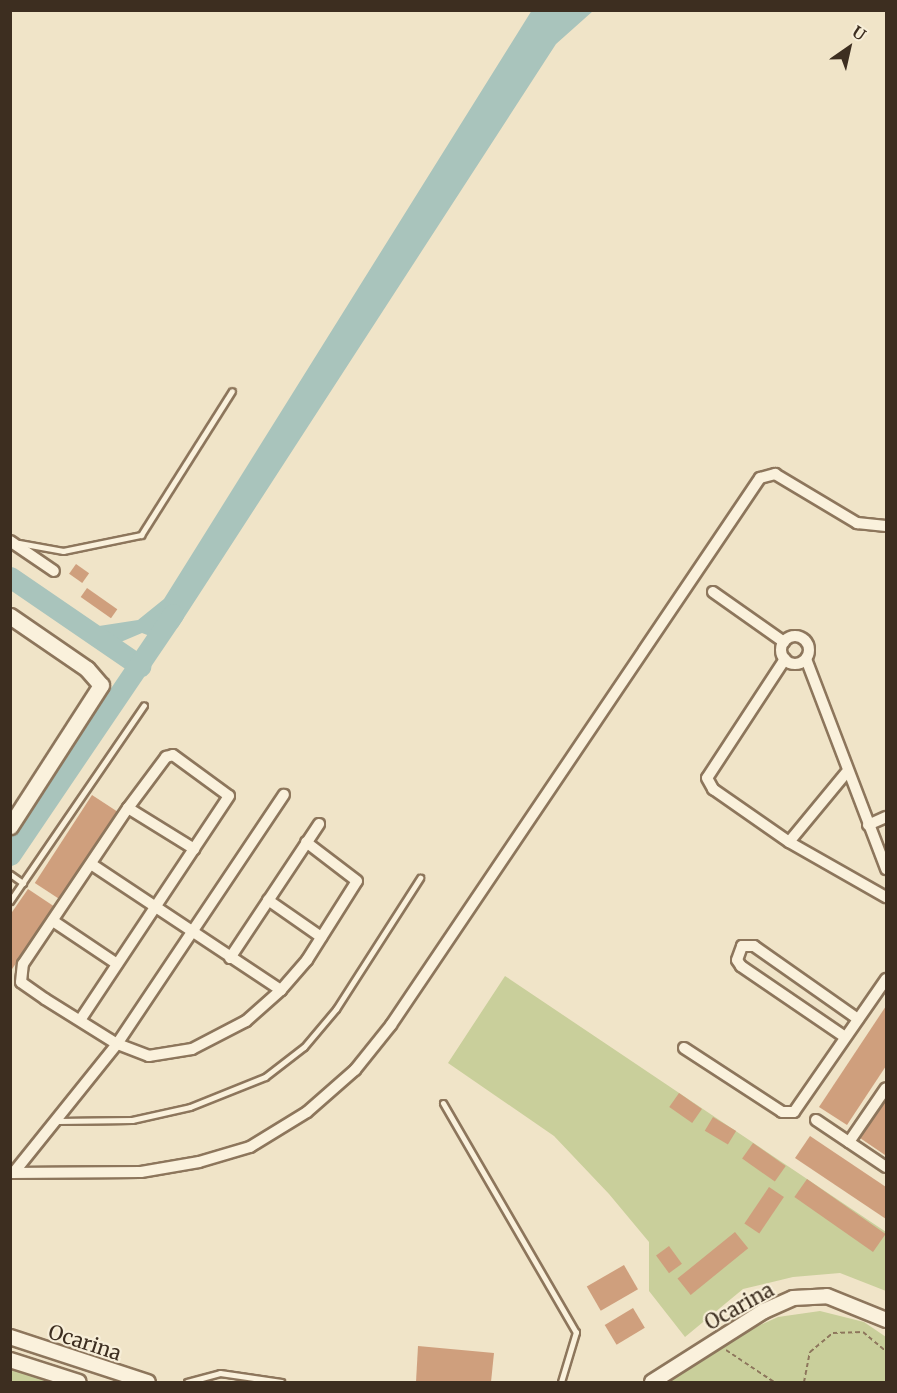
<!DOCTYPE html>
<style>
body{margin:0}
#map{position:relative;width:897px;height:1393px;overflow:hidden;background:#f0e4c8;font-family:Merriweather,serif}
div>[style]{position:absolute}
.green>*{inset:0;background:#c9cf9b}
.water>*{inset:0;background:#a9c4bc}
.river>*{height:21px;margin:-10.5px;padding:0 10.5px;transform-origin:10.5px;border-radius:10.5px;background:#a9c4bc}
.building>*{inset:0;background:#cf9f7d;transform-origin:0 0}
.path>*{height:2px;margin-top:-1px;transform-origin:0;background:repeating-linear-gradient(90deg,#8d765c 0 4.5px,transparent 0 7.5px)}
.roads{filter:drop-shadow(2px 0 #8d765c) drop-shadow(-2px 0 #8d765c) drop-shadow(0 2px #8d765c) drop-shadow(0 -2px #8d765c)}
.service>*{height:5px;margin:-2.5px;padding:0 2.5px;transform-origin:2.5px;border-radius:2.5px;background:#faf1dc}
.minor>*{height:10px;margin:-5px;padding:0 5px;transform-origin:5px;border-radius:5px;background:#faf1dc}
.minor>.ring{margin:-5px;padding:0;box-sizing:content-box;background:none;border:10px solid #faf1dc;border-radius:50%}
.tertiary>*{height:14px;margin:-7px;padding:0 7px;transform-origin:7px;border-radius:7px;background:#faf1dc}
.secondary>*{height:15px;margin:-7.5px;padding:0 7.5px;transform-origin:7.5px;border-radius:7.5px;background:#faf1dc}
span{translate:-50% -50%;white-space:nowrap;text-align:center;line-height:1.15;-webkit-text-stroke:4.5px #f7eed8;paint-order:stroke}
.street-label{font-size:20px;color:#3d2e20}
.frame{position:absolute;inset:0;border:12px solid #3d2e20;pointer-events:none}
.north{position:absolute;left:819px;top:18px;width:60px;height:60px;-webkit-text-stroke:4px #f7eed8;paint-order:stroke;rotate:34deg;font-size:16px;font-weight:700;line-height:24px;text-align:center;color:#3d2e20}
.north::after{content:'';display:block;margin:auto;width:21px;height:27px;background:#3d2e20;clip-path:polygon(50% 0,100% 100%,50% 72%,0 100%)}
</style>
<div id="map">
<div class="green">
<i style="clip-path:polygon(505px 976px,886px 1232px,886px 1291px,840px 1273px,793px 1277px,743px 1289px,685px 1337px,649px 1291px,649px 1242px,609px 1194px,554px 1136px,448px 1063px)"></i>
<i style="clip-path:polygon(820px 1311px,864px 1322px,886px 1337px,886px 1382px,669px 1382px,749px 1330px,778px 1317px)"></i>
<i style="clip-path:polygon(10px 1370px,11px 1370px,50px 1382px,11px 1382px)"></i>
</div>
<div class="water">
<i style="clip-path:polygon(532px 10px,593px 11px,556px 44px,178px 627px,163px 641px,142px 633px,116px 644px,108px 656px,90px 644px,99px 626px,138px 620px,164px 599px)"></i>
</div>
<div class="river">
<i style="left:10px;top:577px;width:158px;rotate:34.4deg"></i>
<i style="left:10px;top:855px;width:291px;rotate:-55.9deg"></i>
</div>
<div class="building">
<i style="left:76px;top:564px;width:16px;height:12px;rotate:35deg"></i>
<i style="left:87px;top:588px;width:37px;height:11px;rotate:35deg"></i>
<i style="left:92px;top:795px;width:31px;height:105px;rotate:33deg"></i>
<i style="clip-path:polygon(28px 889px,55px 907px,10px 972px,10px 915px)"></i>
<i style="clip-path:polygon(886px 1006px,886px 1066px,847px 1125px,819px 1107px)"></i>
<i style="left:679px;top:1093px;width:28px;height:17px;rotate:35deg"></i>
<i style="clip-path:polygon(886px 1100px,886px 1153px,885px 1155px,860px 1138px)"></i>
<i style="left:713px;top:1117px;width:27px;height:16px;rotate:31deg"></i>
<i style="clip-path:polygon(810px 1136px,886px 1187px,886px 1219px,795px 1158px)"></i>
<i style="left:753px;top:1143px;width:40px;height:19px;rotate:35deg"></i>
<i style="left:807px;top:1179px;width:96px;height:22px;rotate:35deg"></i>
<i style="left:769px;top:1187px;width:18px;height:44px;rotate:34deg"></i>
<i style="left:735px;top:1232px;width:21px;height:74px;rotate:51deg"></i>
<i style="left:669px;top:1246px;width:22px;height:16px;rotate:54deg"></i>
<i style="left:624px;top:1265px;width:28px;height:43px;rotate:60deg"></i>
<i style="left:633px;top:1308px;width:23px;height:33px;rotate:59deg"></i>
<i style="clip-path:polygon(418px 1346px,494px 1353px,491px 1382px,416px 1382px)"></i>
</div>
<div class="path">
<i style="left:726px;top:1350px;width:58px;rotate:33.7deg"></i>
<i style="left:804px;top:1382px;width:31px;rotate:-79deg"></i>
<i style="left:810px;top:1352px;width:30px;rotate:-40deg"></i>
<i style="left:833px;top:1333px;width:30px;rotate:-2deg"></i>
<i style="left:863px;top:1332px;width:30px;rotate:40deg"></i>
</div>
<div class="roads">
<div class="service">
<i style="left:19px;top:543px;width:45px;rotate:10.3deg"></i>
<i style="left:63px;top:551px;width:80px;rotate:-11.6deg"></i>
<i style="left:141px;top:535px;width:170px;rotate:-57.7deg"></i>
<i style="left:10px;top:874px;width:16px;rotate:35deg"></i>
<i style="left:10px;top:901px;width:237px;rotate:-55.6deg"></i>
<i style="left:443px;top:1103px;width:265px;rotate:59.9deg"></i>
<i style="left:576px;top:1332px;width:52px;rotate:106.7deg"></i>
<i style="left:58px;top:1121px;width:74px;rotate:-0.8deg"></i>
<i style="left:132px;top:1120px;width:59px;rotate:-12.6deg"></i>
<i style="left:190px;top:1107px;width:81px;rotate:-21.8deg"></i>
<i style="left:265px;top:1077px;width:49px;rotate:-37.6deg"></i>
<i style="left:304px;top:1047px;width:50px;rotate:-49.9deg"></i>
<i style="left:336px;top:1009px;width:156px;rotate:-57.3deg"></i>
<i style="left:187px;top:1382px;width:34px;rotate:-15deg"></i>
<i style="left:220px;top:1373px;width:62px;rotate:8.4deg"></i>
</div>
<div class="minor">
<i style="left:10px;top:541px;width:53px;rotate:34.3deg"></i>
<i style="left:713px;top:592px;width:87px;rotate:35.2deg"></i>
<i class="ring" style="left:781px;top:636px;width:18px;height:18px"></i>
<i style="left:785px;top:659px;width:142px;rotate:123.2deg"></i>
<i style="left:707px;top:778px;width:13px;rotate:61deg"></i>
<i style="left:713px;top:789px;width:93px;rotate:34.9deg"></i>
<i style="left:806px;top:659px;width:225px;rotate:69.1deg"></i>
<i style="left:846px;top:773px;width:89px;rotate:129.6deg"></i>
<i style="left:789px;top:842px;width:112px;rotate:29.6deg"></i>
<i style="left:128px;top:808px;width:78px;rotate:31.8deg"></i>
<i style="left:868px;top:825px;width:20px;rotate:-24deg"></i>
<i style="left:91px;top:864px;width:228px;rotate:33.6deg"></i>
<i style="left:281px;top:990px;width:40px;rotate:-49deg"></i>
<i style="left:307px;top:960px;width:93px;rotate:-57.7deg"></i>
<i style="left:357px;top:881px;width:64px;rotate:-142.6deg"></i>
<i style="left:268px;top:900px;width:65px;rotate:34.9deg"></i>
<i style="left:53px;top:921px;width:77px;rotate:33.9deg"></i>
<i style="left:230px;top:958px;width:161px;rotate:-56.4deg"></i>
<i style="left:281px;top:990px;width:47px;rotate:138.5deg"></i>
<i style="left:246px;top:1021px;width:61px;rotate:152.6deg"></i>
<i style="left:192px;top:1049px;width:44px;rotate:170.8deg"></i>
<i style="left:149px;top:1056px;width:34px;rotate:-159deg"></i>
<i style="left:117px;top:1044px;width:300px;rotate:-56.2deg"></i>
<i style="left:845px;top:1037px;width:126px;rotate:-145.7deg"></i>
<i style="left:741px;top:966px;width:7px;rotate:-124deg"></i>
<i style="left:737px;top:960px;width:15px;rotate:-70deg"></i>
<i style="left:742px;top:946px;width:12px"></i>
<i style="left:754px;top:946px;width:127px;rotate:35.1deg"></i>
<i style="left:684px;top:1048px;width:117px;rotate:33.1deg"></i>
<i style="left:782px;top:1112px;width:12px"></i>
<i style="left:794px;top:1112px;width:162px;rotate:-55.3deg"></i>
<i style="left:816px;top:1120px;width:84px;rotate:33.9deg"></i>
<i style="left:849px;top:1142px;width:65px;rotate:-55.6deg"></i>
<i style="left:15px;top:1171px;width:163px;rotate:-51.2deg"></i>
<i style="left:117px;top:1044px;width:85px;rotate:-148deg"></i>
<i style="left:45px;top:999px;width:29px;rotate:-145deg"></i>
<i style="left:21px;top:982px;width:18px;rotate:-84deg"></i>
<i style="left:23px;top:964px;width:188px;rotate:-56.1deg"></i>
<i style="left:128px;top:808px;width:64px;rotate:-53.3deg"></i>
<i style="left:166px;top:757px;width:7px;rotate:-16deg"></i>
<i style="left:173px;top:755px;width:69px;rotate:36.2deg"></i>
<i style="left:229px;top:796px;width:269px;rotate:123.6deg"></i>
<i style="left:10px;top:1173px;width:131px;rotate:-0.4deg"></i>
<i style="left:141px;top:1172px;width:59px;rotate:-9.8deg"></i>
<i style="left:199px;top:1162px;width:53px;rotate:-16.4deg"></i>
<i style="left:250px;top:1147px;width:67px;rotate:-31.6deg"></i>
<i style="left:307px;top:1112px;width:64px;rotate:-41.2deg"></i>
<i style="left:355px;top:1070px;width:58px;rotate:-51.3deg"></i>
<i style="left:391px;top:1025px;width:660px;rotate:-56deg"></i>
<i style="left:760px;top:478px;width:16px;rotate:-15deg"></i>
<i style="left:775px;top:474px;width:96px;rotate:30.9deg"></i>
<i style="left:857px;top:523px;width:29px;rotate:6deg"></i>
</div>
<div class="tertiary">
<i style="left:10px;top:1337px;width:145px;rotate:18.1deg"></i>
<i style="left:10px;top:1360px;width:72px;rotate:17.7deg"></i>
<i style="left:652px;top:1382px;width:133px;rotate:-32.4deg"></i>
<i style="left:764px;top:1311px;width:32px;rotate:-24deg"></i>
<i style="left:793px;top:1298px;width:34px;rotate:-3deg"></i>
<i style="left:827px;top:1296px;width:64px;rotate:22.1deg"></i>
</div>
<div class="secondary">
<i style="left:10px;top:616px;width:93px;rotate:34.5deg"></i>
<i style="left:87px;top:669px;width:21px;rotate:49deg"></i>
<i style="left:101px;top:685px;width:168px;rotate:122.8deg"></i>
</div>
</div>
<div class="street-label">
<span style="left:739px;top:1306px;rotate:-29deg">Ocarina</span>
<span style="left:85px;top:1342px;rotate:18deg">Ocarina</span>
</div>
<div class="frame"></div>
<div class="north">U</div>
</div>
